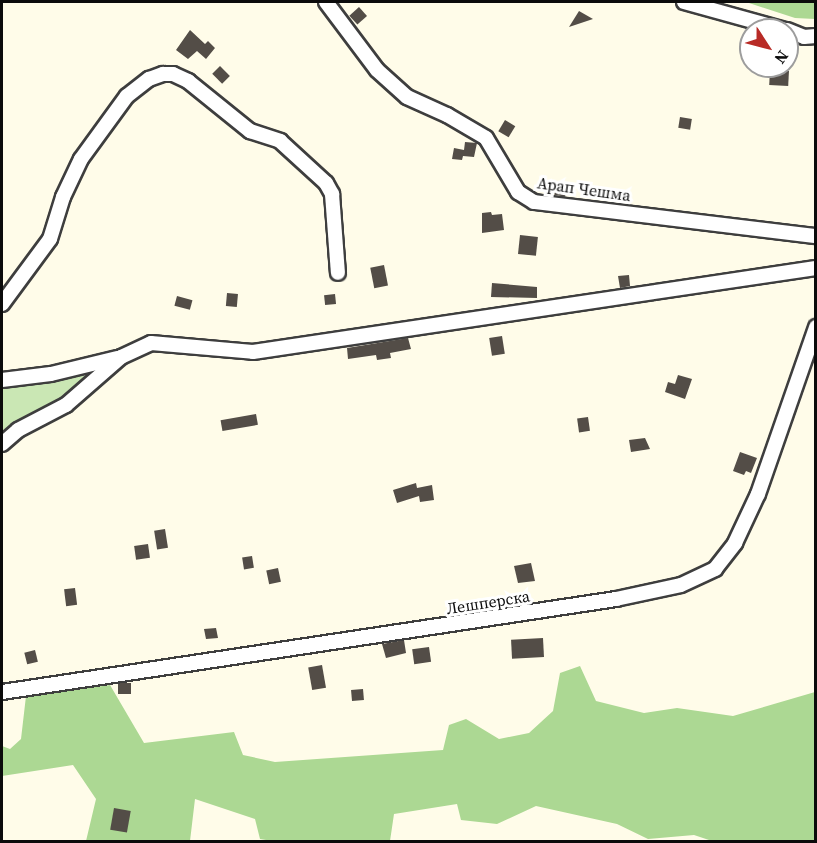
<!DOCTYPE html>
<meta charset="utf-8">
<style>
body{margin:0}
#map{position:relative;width:817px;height:843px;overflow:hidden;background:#fffce9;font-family:"Source Serif 4",serif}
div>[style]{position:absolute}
.green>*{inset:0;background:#cae7b4}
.forest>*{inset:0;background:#acd893}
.building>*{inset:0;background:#534d47;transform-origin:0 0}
.roads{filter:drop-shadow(2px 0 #3e3e3e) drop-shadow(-2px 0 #3e3e3e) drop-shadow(0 2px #3e3e3e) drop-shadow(0 -2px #3e3e3e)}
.street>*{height:14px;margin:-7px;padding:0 7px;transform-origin:7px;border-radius:7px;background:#fff}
span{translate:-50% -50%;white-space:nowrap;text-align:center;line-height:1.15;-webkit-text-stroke:6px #fff;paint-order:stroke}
.street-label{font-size:16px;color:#0b0b0b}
.frame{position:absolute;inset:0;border:3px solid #0b0b0b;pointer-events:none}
.north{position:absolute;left:739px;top:18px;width:60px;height:60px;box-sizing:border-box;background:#fff;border:2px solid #9d9d9d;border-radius:50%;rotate:126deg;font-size:16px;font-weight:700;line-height:24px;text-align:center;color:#0b0b0b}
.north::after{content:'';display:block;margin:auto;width:21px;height:27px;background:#b82b26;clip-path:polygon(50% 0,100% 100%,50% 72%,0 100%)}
</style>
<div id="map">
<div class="green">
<i style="clip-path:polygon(121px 357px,2px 444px,2px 380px)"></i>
</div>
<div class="forest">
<i style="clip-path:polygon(746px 2px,815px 2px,815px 19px,795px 18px)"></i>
<i style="clip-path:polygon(580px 666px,596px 701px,644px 713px,677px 708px,733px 716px,815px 692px,815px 841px,712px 841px,694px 835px,648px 839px,617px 824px,536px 806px,497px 824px,461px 820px,457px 804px,394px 814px,390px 841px,272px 841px,260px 839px,255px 819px,195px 799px,190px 841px,86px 841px,96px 799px,73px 765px,2px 776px,2px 746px,10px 749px,21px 739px,26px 696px,110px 685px,144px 743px,234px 732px,243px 755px,275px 762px,443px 750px,449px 725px,466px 719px,499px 739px,529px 733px,553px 711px,560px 673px)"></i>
</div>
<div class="building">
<i style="left:359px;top:7px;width:12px;height:13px;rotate:48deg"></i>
<i style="clip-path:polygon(579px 11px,593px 19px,569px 27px)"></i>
<i style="clip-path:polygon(190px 30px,205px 44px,208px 41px,215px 48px,206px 59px,197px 51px,188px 59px,176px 50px)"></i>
<i style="left:220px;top:66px;width:14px;height:11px;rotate:45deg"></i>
<i style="left:770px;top:70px;width:19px;height:15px;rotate:3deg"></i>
<i style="left:680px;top:117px;width:12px;height:11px;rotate:9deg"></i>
<i style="left:505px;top:120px;width:12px;height:13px;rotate:31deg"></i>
<i style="clip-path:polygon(465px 142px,477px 143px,474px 157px,463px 156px,462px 160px,452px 159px,454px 148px,464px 150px)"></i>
<i style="left:556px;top:185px;width:11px;height:10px;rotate:10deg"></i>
<i style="clip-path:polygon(491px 212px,492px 215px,502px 214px,504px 230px,482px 233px,482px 213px)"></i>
<i style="left:520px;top:235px;width:18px;height:19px;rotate:6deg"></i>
<i style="left:384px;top:265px;width:21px;height:14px;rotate:79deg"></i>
<i style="clip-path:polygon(629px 275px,630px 286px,620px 288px,618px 276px)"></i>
<i style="clip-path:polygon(492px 283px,537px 287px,537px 298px,491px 297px)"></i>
<i style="left:227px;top:293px;width:11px;height:13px;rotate:5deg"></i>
<i style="left:335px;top:294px;width:10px;height:11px;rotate:84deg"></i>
<i style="left:177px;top:296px;width:16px;height:10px;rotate:15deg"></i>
<i style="left:502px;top:336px;width:18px;height:13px;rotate:81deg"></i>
<i style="clip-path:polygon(408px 338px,411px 349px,390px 353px,391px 358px,377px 360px,376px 355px,348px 359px,347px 348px)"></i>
<i style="clip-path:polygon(678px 375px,692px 379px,685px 399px,665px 392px,668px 382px,675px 384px)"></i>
<i style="left:256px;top:414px;width:11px;height:36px;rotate:80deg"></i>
<i style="left:588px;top:417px;width:14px;height:11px;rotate:82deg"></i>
<i style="clip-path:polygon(645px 438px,650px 449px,631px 452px,629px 440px)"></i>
<i style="clip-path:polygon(740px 452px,757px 458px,751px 473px,746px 471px,744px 475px,733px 471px)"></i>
<i style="clip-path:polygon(416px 483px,417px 488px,432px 485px,434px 500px,420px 502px,419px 496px,397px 503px,393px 490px)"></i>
<i style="left:165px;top:529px;width:19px;height:11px;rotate:81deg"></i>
<i style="left:148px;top:544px;width:14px;height:14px;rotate:82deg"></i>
<i style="left:252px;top:556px;width:12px;height:10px;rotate:81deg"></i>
<i style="clip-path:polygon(531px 563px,535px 581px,518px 583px,514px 566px)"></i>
<i style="left:278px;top:568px;width:14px;height:12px;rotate:78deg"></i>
<i style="left:75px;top:588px;width:17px;height:11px;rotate:83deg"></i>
<i style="clip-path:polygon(216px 628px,218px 638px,206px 639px,204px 629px)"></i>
<i style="left:543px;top:638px;width:19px;height:32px;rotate:87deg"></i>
<i style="clip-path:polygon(404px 640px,406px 653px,386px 658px,382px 644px)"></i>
<i style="left:429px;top:647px;width:15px;height:17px;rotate:82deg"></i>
<i style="left:35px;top:650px;width:12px;height:11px;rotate:76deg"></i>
<i style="left:322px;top:665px;width:23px;height:14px;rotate:80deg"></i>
<i style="left:131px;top:683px;width:11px;height:13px;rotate:90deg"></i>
<i style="left:363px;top:689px;width:11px;height:12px;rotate:85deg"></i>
<i style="left:114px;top:808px;width:17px;height:22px;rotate:10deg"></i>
</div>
<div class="roads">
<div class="street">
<i style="left:326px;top:2px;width:85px;rotate:53.1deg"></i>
<i style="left:377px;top:70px;width:40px;rotate:42deg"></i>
<i style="left:407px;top:97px;width:44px;rotate:24.2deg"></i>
<i style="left:447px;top:115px;width:45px;rotate:30.5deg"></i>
<i style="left:486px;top:138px;width:63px;rotate:59.3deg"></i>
<i style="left:518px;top:192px;width:19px;rotate:32deg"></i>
<i style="left:534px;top:202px;width:284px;rotate:6.9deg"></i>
<i style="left:684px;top:2px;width:106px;rotate:15.4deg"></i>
<i style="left:787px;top:30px;width:18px;rotate:22deg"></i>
<i style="left:804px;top:37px;width:12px;rotate:-5deg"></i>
<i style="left:2px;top:304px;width:81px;rotate:-53.6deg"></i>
<i style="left:50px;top:239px;width:44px;rotate:-72.8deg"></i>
<i style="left:63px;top:197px;width:42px;rotate:-64.7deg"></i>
<i style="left:81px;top:159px;width:78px;rotate:-53.9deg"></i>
<i style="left:127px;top:96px;width:28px;rotate:-38deg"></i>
<i style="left:149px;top:79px;width:15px;rotate:-20deg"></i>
<i style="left:163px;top:74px;width:10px"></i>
<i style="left:173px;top:74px;width:17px;rotate:25deg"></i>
<i style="left:188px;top:81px;width:80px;rotate:38.9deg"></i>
<i style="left:250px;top:131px;width:32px;rotate:18deg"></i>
<i style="left:280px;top:141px;width:62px;rotate:42.4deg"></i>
<i style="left:326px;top:183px;width:13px;rotate:61deg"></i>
<i style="left:332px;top:194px;width:79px;rotate:85.7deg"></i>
<i style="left:2px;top:380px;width:49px;rotate:-7deg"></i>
<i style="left:51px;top:374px;width:68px;rotate:-13.6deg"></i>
<i style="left:2px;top:444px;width:21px;rotate:-41deg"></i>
<i style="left:18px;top:430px;width:54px;rotate:-27.5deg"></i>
<i style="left:66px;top:405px;width:73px;rotate:-41.1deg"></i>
<i style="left:121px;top:357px;width:33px;rotate:-25deg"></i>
<i style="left:151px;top:343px;width:102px;rotate:5deg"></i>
<i style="left:253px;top:352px;width:569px;rotate:-8.49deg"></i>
<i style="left:2px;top:692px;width:621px;rotate:-8.61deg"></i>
<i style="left:616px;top:599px;width:66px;rotate:-12.2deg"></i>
<i style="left:681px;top:585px;width:38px;rotate:-25deg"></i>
<i style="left:715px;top:569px;width:33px;rotate:-52deg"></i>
<i style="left:735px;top:543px;width:54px;rotate:-64.9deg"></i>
<i style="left:758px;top:494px;width:177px;rotate:-70.8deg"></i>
</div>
</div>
<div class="street-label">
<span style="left:584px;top:189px;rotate:8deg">Арап Чешма</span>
<span style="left:488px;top:602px;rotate:-9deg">Лешперска</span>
</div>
<div class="frame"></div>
<div class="north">N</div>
</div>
